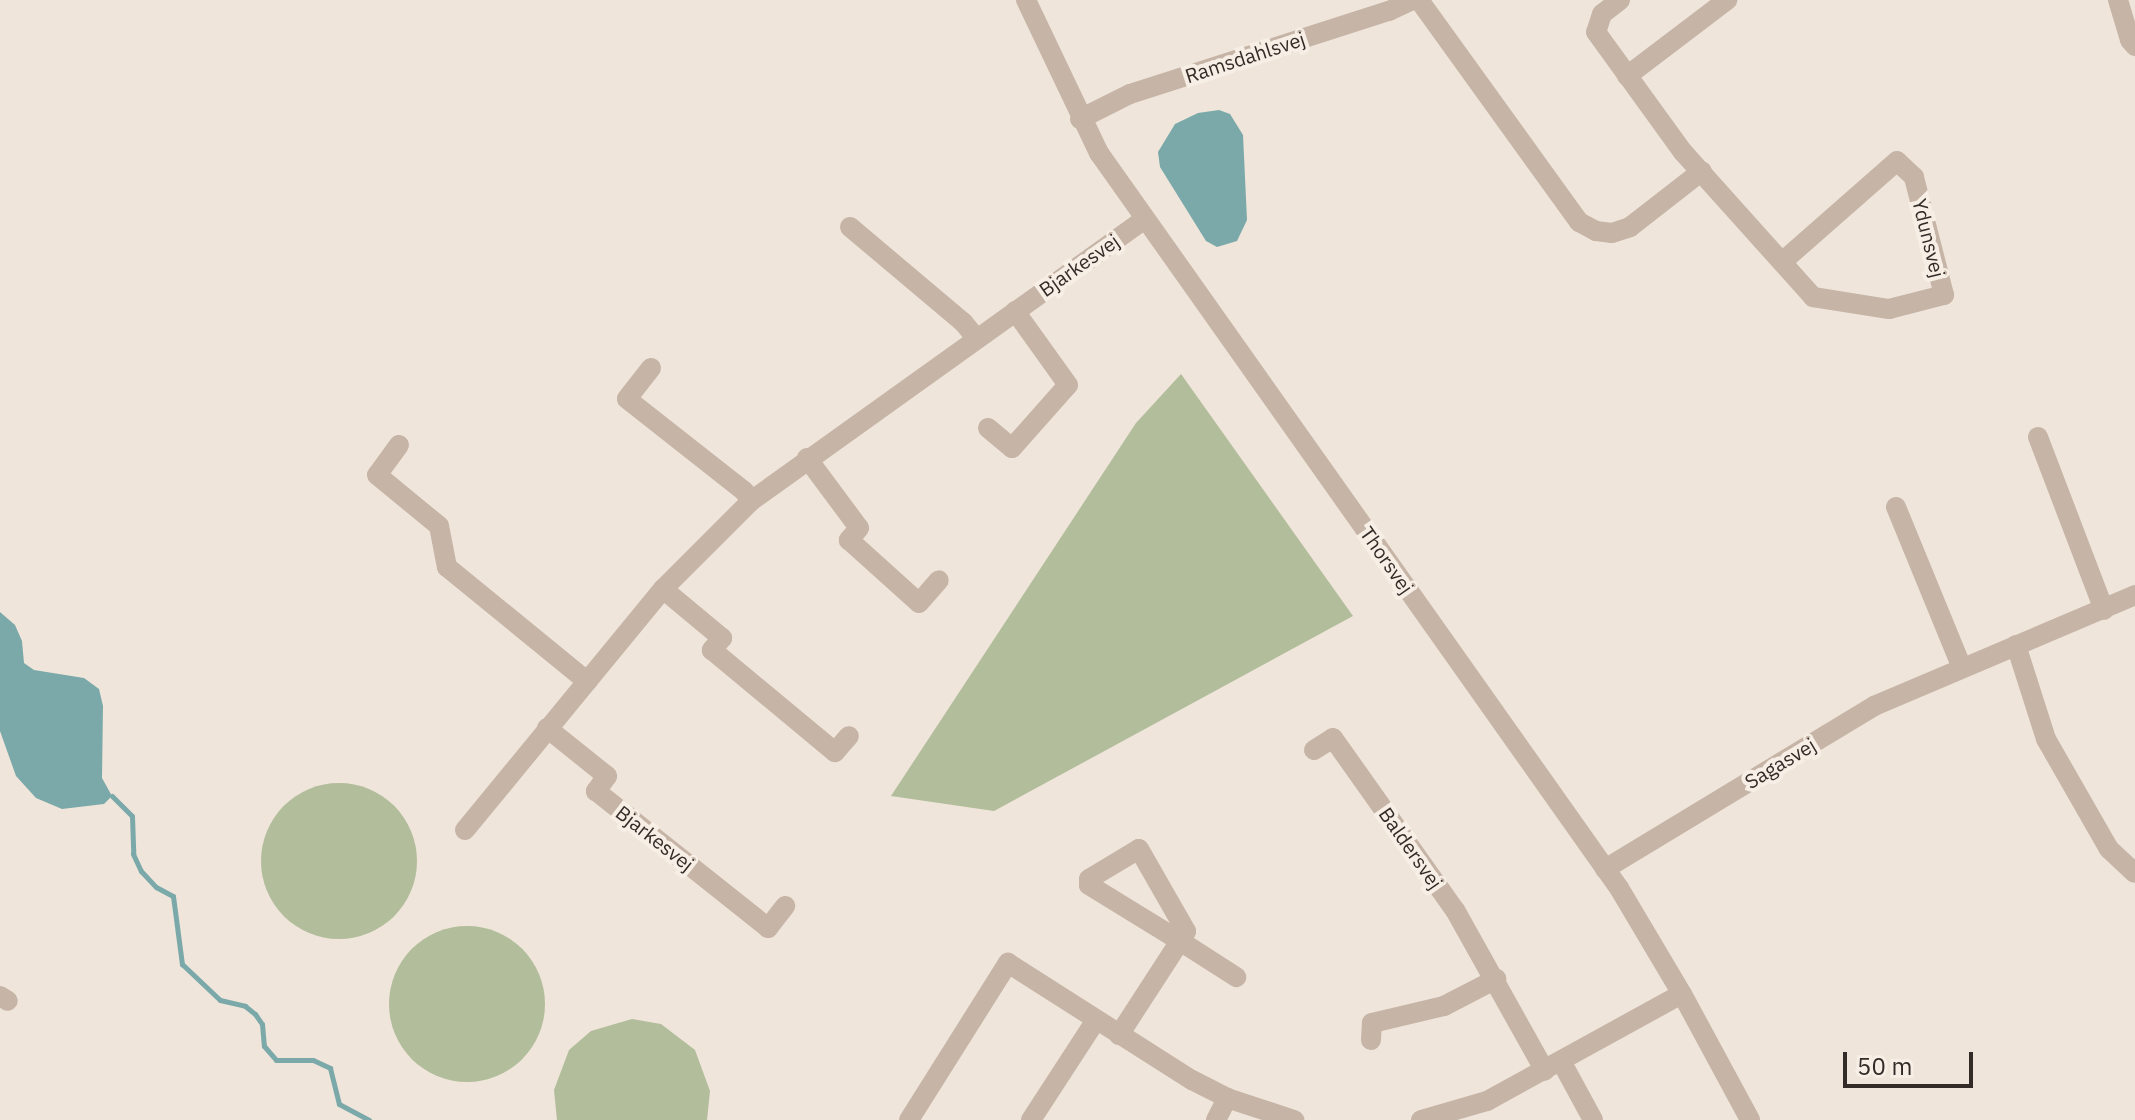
<!DOCTYPE html>
<style>
body{margin:0}
#map{position:relative;width:2135px;height:1120px;overflow:hidden;background:#efe5da;font-family:"IBM Plex Sans",sans-serif}
div>[style]{position:absolute}
.green>*{inset:0;background:#b2bd9b}
.round{border-radius:50%}
.water>*{inset:0;background:#7ba9aa}
.stream>*{height:5px;margin:-2.5px;padding:0 2.5px;transform-origin:2.5px;border-radius:2.5px;background:#7ba9aa}
.minor>*{height:20px;margin:-10px;padding:0 10px;transform-origin:10px;border-radius:10px;background:#c6b5a7}
span{translate:-50% -50%;white-space:nowrap;text-align:center;line-height:1.15;-webkit-text-stroke:8px #f7efe6;paint-order:stroke}
.street-label{font-size:20px;color:#332b27}
.scale{position:absolute;left:1843px;top:1052px;width:130px;height:36px;box-sizing:border-box;border:4px solid #332b27;border-top:0;padding-left:10px;font-size:24px;line-height:28px;white-space:nowrap;color:#332b27;-webkit-text-stroke:6px #f7efe6;paint-order:stroke}
</style>
<div id="map">
<div class="green">
<i style="clip-path:polygon(1181px 374px,1353px 616px,994px 811px,891px 796px,1136px 423px)"></i>
<i class="round" style="left:261px;top:783px;width:156px;height:156px"></i>
<i class="round" style="left:389px;top:926px;width:156px;height:156px"></i>
<i style="clip-path:polygon(632px 1019px,661px 1024px,695px 1050px,710px 1091px,707px 1120px,557px 1120px,554px 1090px,569px 1050px,591px 1031px)"></i>
</div>
<div class="water">
<i style="clip-path:polygon(1219px 110px,1230px 114px,1243px 135px,1247px 220px,1237px 241px,1217px 247px,1206px 241px,1160px 167px,1158px 152px,1175px 124px,1198px 113px)"></i>
<i style="clip-path:polygon(0 612px,15px 625px,22px 641px,24px 663px,34px 670px,84px 678px,99px 689px,103px 706px,102px 778px,112px 796px,104px 804px,62px 809px,36px 798px,16px 776px,0 731px)"></i>
</div>
<div class="stream">
<i style="left:112px;top:796px;width:28px;rotate:45deg"></i>
<i style="left:132px;top:816px;width:38px;rotate:88deg"></i>
<i style="left:133px;top:854px;width:19px;rotate:65deg"></i>
<i style="left:141px;top:871px;width:22px;rotate:47deg"></i>
<i style="left:156px;top:887px;width:19px;rotate:28deg"></i>
<i style="left:173px;top:896px;width:69px;rotate:82.5deg"></i>
<i style="left:182px;top:964px;width:52px;rotate:43.5deg"></i>
<i style="left:220px;top:1000px;width:26px;rotate:13deg"></i>
<i style="left:245px;top:1006px;width:13px;rotate:39deg"></i>
<i style="left:255px;top:1014px;width:12px;rotate:55deg"></i>
<i style="left:262px;top:1024px;width:22px;rotate:85deg"></i>
<i style="left:264px;top:1046px;width:18px;rotate:49deg"></i>
<i style="left:276px;top:1060px;width:37px"></i>
<i style="left:313px;top:1060px;width:19px;rotate:25deg"></i>
<i style="left:330px;top:1068px;width:37px;rotate:76deg"></i>
<i style="left:339px;top:1104px;width:34px;rotate:28deg"></i>
</div>
<div class="minor">
<i style="left:1026px;top:0;width:170px;rotate:64.5deg"></i>
<i style="left:1099px;top:153px;width:900px;rotate:54.72deg"></i>
<i style="left:1619px;top:888px;width:123px;rotate:59.3deg"></i>
<i style="left:1682px;top:994px;width:143px;rotate:61.6deg"></i>
<i style="left:1419px;top:0;width:274px;rotate:54.2deg"></i>
<i style="left:1579px;top:222px;width:19px;rotate:28deg"></i>
<i style="left:1596px;top:231px;width:16px;rotate:7deg"></i>
<i style="left:1612px;top:233px;width:19px;rotate:-18deg"></i>
<i style="left:1630px;top:227px;width:91px;rotate:-37.9deg"></i>
<i style="left:1620px;top:0;width:23px;rotate:142deg"></i>
<i style="left:1602px;top:14px;width:19px;rotate:108deg"></i>
<i style="left:1596px;top:32px;width:148px;rotate:54.1deg"></i>
<i style="left:1683px;top:152px;width:195px;rotate:48.1deg"></i>
<i style="left:1813px;top:297px;width:77px;rotate:9deg"></i>
<i style="left:1889px;top:309px;width:57px;rotate:-14.3deg"></i>
<i style="left:1944px;top:295px;width:122px;rotate:-104.3deg"></i>
<i style="left:1914px;top:177px;width:23px;rotate:-137deg"></i>
<i style="left:1897px;top:161px;width:153px;rotate:138.7deg"></i>
<i style="left:2118px;top:0;width:42px;rotate:73.3deg"></i>
<i style="left:2130px;top:40px;width:8px;rotate:50deg"></i>
<i style="left:1627px;top:76px;width:126px;rotate:-37.2deg"></i>
<i style="left:1080px;top:119px;width:56px;rotate:-26.6deg"></i>
<i style="left:1130px;top:94px;width:272px;rotate:-17.8deg"></i>
<i style="left:1389px;top:11px;width:26px;rotate:-25deg"></i>
<i style="left:850px;top:227px;width:148px;rotate:40.1deg"></i>
<i style="left:963px;top:322px;width:21px;rotate:51deg"></i>
<i style="left:651px;top:368px;width:39px;rotate:128deg"></i>
<i style="left:627px;top:399px;width:149px;rotate:38.2deg"></i>
<i style="left:744px;top:491px;width:12px;rotate:55deg"></i>
<i style="left:988px;top:428px;width:31px;rotate:40deg"></i>
<i style="left:1012px;top:448px;width:84px;rotate:-48.4deg"></i>
<i style="left:1068px;top:385px;width:91px;rotate:-125.6deg"></i>
<i style="left:2038px;top:437px;width:185px;rotate:69.1deg"></i>
<i style="left:399px;top:445px;width:37px;rotate:126deg"></i>
<i style="left:377px;top:475px;width:80px;rotate:39.4deg"></i>
<i style="left:439px;top:526px;width:42px;rotate:79deg"></i>
<i style="left:447px;top:567px;width:181px;rotate:39.2deg"></i>
<i style="left:807px;top:458px;width:87px;rotate:53.4deg"></i>
<i style="left:859px;top:528px;width:16px;rotate:130deg"></i>
<i style="left:849px;top:540px;width:94px;rotate:42deg"></i>
<i style="left:919px;top:603px;width:30px;rotate:-49deg"></i>
<i style="left:1896px;top:507px;width:174px;rotate:67.7deg"></i>
<i style="left:663px;top:589px;width:77px;rotate:39.7deg"></i>
<i style="left:722px;top:638px;width:16px;rotate:130deg"></i>
<i style="left:712px;top:650px;width:160px;rotate:39.7deg"></i>
<i style="left:835px;top:752px;width:21px;rotate:-49deg"></i>
<i style="left:2016px;top:645px;width:99px;rotate:72.3deg"></i>
<i style="left:2046px;top:739px;width:127px;rotate:60.2deg"></i>
<i style="left:2109px;top:849px;width:35px;rotate:43deg"></i>
<i style="left:547px;top:728px;width:77px;rotate:38.7deg"></i>
<i style="left:607px;top:776px;width:19px;rotate:126deg"></i>
<i style="left:596px;top:791px;width:220px;rotate:38.5deg"></i>
<i style="left:768px;top:928px;width:28px;rotate:-52deg"></i>
<i style="left:1314px;top:750px;width:22px;rotate:-32deg"></i>
<i style="left:1333px;top:738px;width:211px;rotate:54.7deg"></i>
<i style="left:1455px;top:910px;width:184px;rotate:60.8deg"></i>
<i style="left:465px;top:830px;width:312px;rotate:-50.6deg"></i>
<i style="left:663px;top:589px;width:124px;rotate:-45deg"></i>
<i style="left:751px;top:501px;width:482px;rotate:-35.6deg"></i>
<i style="left:1605px;top:869px;width:315px;rotate:-31.2deg"></i>
<i style="left:1874px;top:706px;width:284px;rotate:-23deg"></i>
<i style="left:0;top:996px;width:9px;rotate:32deg"></i>
<i style="left:1119px;top:1035px;width:112px;rotate:-57deg"></i>
<i style="left:1180px;top:941px;width:107px;rotate:-148.4deg"></i>
<i style="left:1089px;top:885px;width:6px;rotate:-90deg"></i>
<i style="left:1089px;top:879px;width:58px;rotate:-31deg"></i>
<i style="left:1139px;top:849px;width:95px;rotate:60.2deg"></i>
<i style="left:1186px;top:931px;width:12px;rotate:121deg"></i>
<i style="left:1180px;top:941px;width:67px;rotate:32.7deg"></i>
<i style="left:1371px;top:1040px;width:17px;rotate:-87deg"></i>
<i style="left:1372px;top:1023px;width:74px;rotate:-13.3deg"></i>
<i style="left:1444px;top:1006px;width:59px;rotate:-27.4deg"></i>
<i style="left:1561px;top:1061px;width:67px;rotate:61.5deg"></i>
<i style="left:909px;top:1120px;width:186px;rotate:-57.8deg"></i>
<i style="left:1008px;top:963px;width:218px;rotate:32.5deg"></i>
<i style="left:1192px;top:1080px;width:39px;rotate:27deg"></i>
<i style="left:1227px;top:1098px;width:71px;rotate:18.2deg"></i>
<i style="left:1031px;top:1120px;width:119px;rotate:-57deg"></i>
<i style="left:1216px;top:1120px;width:25px;rotate:-63deg"></i>
<i style="left:1421px;top:1120px;width:69px;rotate:-16.1deg"></i>
<i style="left:1487px;top:1101px;width:222px;rotate:-28.8deg"></i>
</div>
<div class="street-label">
<span style="left:1245px;top:57px;rotate:-18deg">Ramsdahlsvej</span>
<span style="left:1929px;top:238px;rotate:76deg">Ydunsvej</span>
<span style="left:1079px;top:265px;rotate:-35deg">Bjarkesvej</span>
<span style="left:1387px;top:560px;rotate:55deg">Thorsvej</span>
<span style="left:1780px;top:763px;rotate:-31deg">Sagasvej</span>
<span style="left:655px;top:838px;rotate:38deg">Bjarkesvej</span>
<span style="left:1411px;top:848px;rotate:55deg">Baldersvej</span>
</div>
<div class="scale">50 m</div>
</div>
